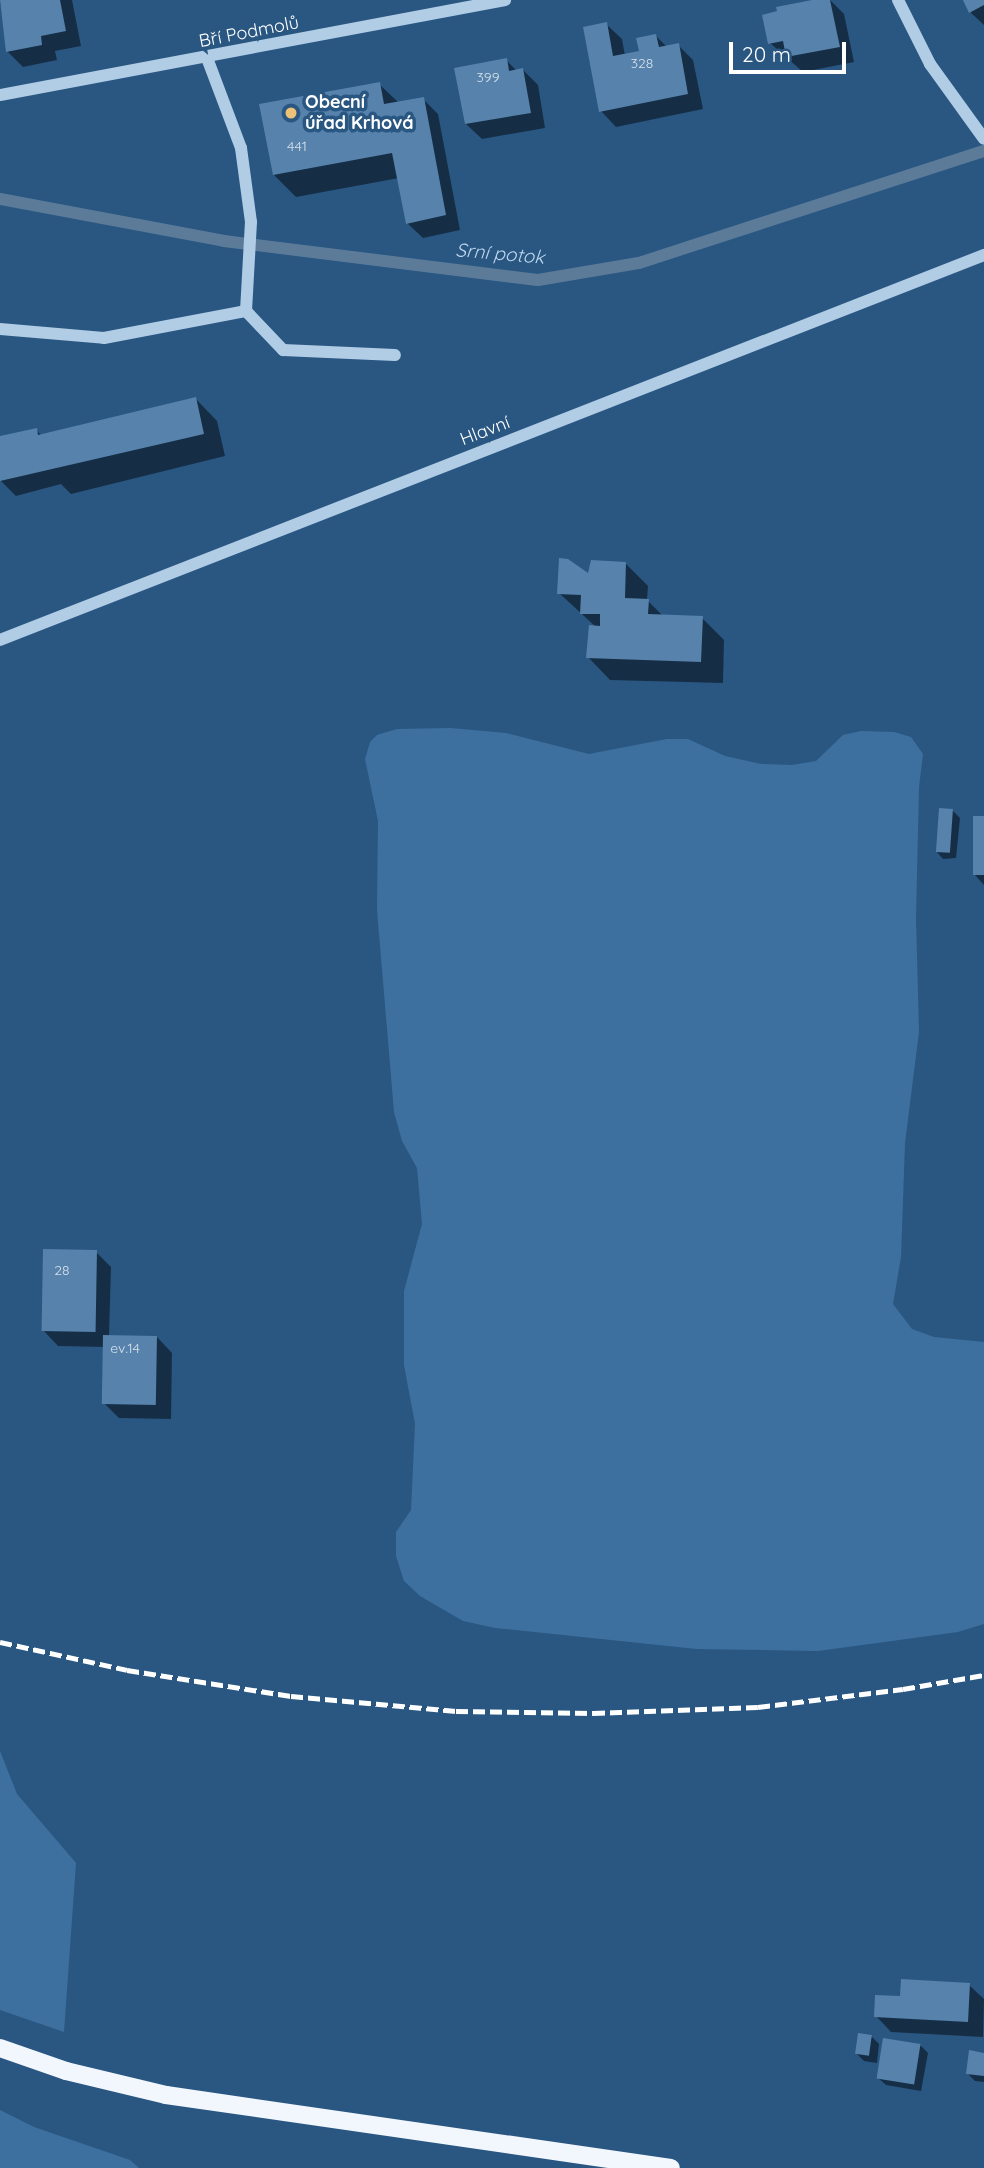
<!DOCTYPE html>
<meta charset="utf-8">
<style>
body{margin:0}
#map{position:relative;width:984px;height:2168px;overflow:hidden;background:#295782;font-family:Quicksand,sans-serif}
div>[style]{position:absolute}
.green>*{inset:0;background:#3e709f}
.shadow>*{inset:0;background:#0007}
.stream>*{height:12px;margin:-6px;padding:0 6px;transform-origin:6px;border-radius:6px;background:#5b7b99}
.building>*{inset:0;background:#5682ac;transform-origin:0 0}
.minor>*{height:12px;margin:-6px;padding:0 6px;transform-origin:6px;border-radius:6px;background:#b1cde6}
.major>*{height:18px;margin:-9px;padding:0 9px;transform-origin:9px;border-radius:9px;background:#f2f7fd}
.rail>*{height:5px;margin-top:-2.5px;transform-origin:0;background:repeating-linear-gradient(90deg,#fff 0 12px,transparent 0 17px)}
.dots>*{width:19px;height:19px;translate:-50% -50%;box-sizing:border-box;border:4px solid #295782;border-radius:50%}
span{translate:-50% -50%;white-space:nowrap;text-align:center;line-height:1.15;-webkit-text-stroke:7px #295782;paint-order:stroke}
.number-label{font-size:14px;color:#d5e0ea}
.number-label span{-webkit-text-stroke-width:0}
.street-label{font-size:18px;color:#fff}
.poi-label{font-size:18px;color:#fff;font-weight:700}
.left{translate:0 -50%;text-align:left}
.water-label{font-size:19px;color:#bdd7ee;font-style:italic}
.scale{position:absolute;left:729px;top:42px;width:117px;height:32px;box-sizing:border-box;border:4px solid #fff;border-top:0;padding-left:9px;font-size:21px;line-height:24px;white-space:nowrap;color:#fff;-webkit-text-stroke:5px #295782;paint-order:stroke}
</style>
<div id="map">
<div class="green">
<i style="clip-path:polygon(450px 728px,506px 733px,589px 754px,667px 739px,688px 739px,725px 756px,761px 764px,792px 765px,816px 761px,843px 735px,861px 731px,894px 732px,911px 737px,923px 754px,919px 787px,916px 918px,919px 1032px,905px 1143px,901px 1257px,893px 1304px,912px 1329px,934px 1337px,984px 1342px,984px 1624px,958px 1632px,818px 1651px,697px 1649px,495px 1628px,463px 1621px,420px 1596px,404px 1581px,396px 1556px,396px 1532px,411px 1510px,415px 1424px,404px 1365px,404px 1291px,422px 1224px,417px 1168px,402px 1141px,394px 1112px,377px 910px,378px 821px,365px 759px,370px 742px,377px 735px,397px 729px)"></i>
<i style="clip-path:polygon(0 1751px,17px 1794px,76px 1863px,64px 2032px,0 2010px)"></i>
<i style="clip-path:polygon(0 2110px,34px 2127px,130px 2160px,139px 2168px,0 2168px)"></i>
</div>
<div class="shadow">
<i style="clip-path:polygon(0 0,72px 0,81px 46px,55px 51px,57px 60px,23px 67px,7px 51px)"></i>
<i style="clip-path:polygon(820px 0,830px 0,844px 14px,854px 62px,803px 72px,770px 43px)"></i>
<i style="clip-path:polygon(965px 0,984px 0,984px 25px,970px 12px)"></i>
<i style="clip-path:polygon(606px 24px,622px 39px,625px 56px,641px 52px,656px 36px,667px 47px,678px 45px,693px 60px,703px 109px,616px 127px,601px 111px)"></i>
<i style="clip-path:polygon(506px 60px,517px 71px,522px 69px,538px 85px,545px 128px,482px 139px,466px 124px)"></i>
<i style="clip-path:polygon(379px 84px,399px 103px,423px 99px,438px 114px,460px 230px,423px 238px,407px 223px,399px 178px,296px 197px,274px 175px)"></i>
<i style="clip-path:polygon(195px 398px,217px 421px,225px 456px,71px 494px,61px 484px,16px 496px,1px 481px,0 438px,36px 430px,42px 436px)"></i>
<i style="clip-path:polygon(626px 564px,648px 586px,647px 600px,664px 617px,702px 618px,724px 640px,723px 683px,610px 680px,588px 657px,596px 627px,559px 593px,589px 576px)"></i>
<i style="clip-path:polygon(952px 810px,960px 818px,956px 858px,943px 859px,936px 851px)"></i>
<i style="clip-path:polygon(984px 818px,984px 885px,974px 874px)"></i>
<i style="clip-path:polygon(96px 1252px,111px 1267px,109px 1336px,157px 1337px,172px 1353px,171px 1419px,119px 1418px,104px 1403px,105px 1347px,58px 1346px,43px 1330px)"></i>
<i style="clip-path:polygon(969px 1985px,984px 1999px,983px 2037px,891px 2032px,876px 2016px,902px 1998px)"></i>
<i style="clip-path:polygon(872px 2037px,879px 2044px,877px 2063px,864px 2061px,857px 2054px)"></i>
<i style="clip-path:polygon(920px 2045px,928px 2053px,921px 2091px,886px 2085px,878px 2078px)"></i>
<i style="clip-path:polygon(984px 2054px,984px 2082px,975px 2081px,967px 2073px)"></i>
</div>
<div class="stream">
<i style="left:0;top:199px;width:228px;rotate:10.6deg"></i>
<i style="left:224px;top:241px;width:316px;rotate:7.1deg"></i>
<i style="left:538px;top:280px;width:102px;rotate:-9.6deg"></i>
<i style="left:639px;top:263px;width:363px;rotate:-18deg"></i>
</div>
<div class="building">
<i style="clip-path:polygon(0 0,60px 0,66px 31px,41px 36px,42px 45px,6px 52px)"></i>
<i style="clip-path:polygon(812px 0,830px 0,840px 47px,786px 57px,783px 41px,768px 44px,762px 15px,777px 11px,776px 7px)"></i>
<i style="clip-path:polygon(963px 0,984px 0,984px 5px,969px 13px)"></i>
<i style="clip-path:polygon(607px 22px,613px 56px,639px 51px,636px 38px,656px 34px,659px 47px,679px 43px,688px 94px,599px 112px,583px 27px)"></i>
<i style="clip-path:polygon(507px 58px,509px 71px,523px 68px,531px 113px,465px 124px,454px 68px)"></i>
<i style="clip-path:polygon(380px 82px,384px 104px,424px 97px,446px 215px,406px 224px,392px 153px,273px 175px,259px 104px)"></i>
<i style="clip-path:polygon(196px 397px,204px 434px,0 481px,0 436px,37px 428px,38px 435px)"></i>
<i style="clip-path:polygon(559px 558px,568px 559px,588px 573px,591px 560px,626px 562px,625px 598px,649px 599px,648px 614px,703px 616px,701px 662px,586px 658px,589px 625px,600px 626px,600px 614px,580px 614px,581px 595px,557px 594px)"></i>
<i style="left:939px;top:808px;width:14px;height:44px;rotate:4deg"></i>
<i style="left:973px;top:816px;width:11px;height:59px"></i>
<i style="left:43px;top:1249px;width:54px;height:82px;rotate:1deg"></i>
<i style="left:103px;top:1335px;width:54px;height:69px;rotate:1deg"></i>
<i style="clip-path:polygon(901px 1979px,970px 1983px,968px 2022px,874px 2017px,875px 1995px,900px 1996px)"></i>
<i style="left:858px;top:2033px;width:14px;height:21px;rotate:8deg"></i>
<i style="left:883px;top:2038px;width:38px;height:41px;rotate:9deg"></i>
<i style="clip-path:polygon(969px 2050px,984px 2053px,984px 2076px,966px 2074px)"></i>
</div>
<div class="minor">
<i style="left:898px;top:0;width:72px;rotate:63.4deg"></i>
<i style="left:930px;top:64px;width:92px;rotate:54.2deg"></i>
<i style="left:0;top:95px;width:514px;rotate:-10.65deg"></i>
<i style="left:246px;top:311px;width:54px;rotate:46.5deg"></i>
<i style="left:283px;top:350px;width:112px;rotate:2.6deg"></i>
<i style="left:0;top:329px;width:104px;rotate:4.9deg"></i>
<i style="left:104px;top:338px;width:145px;rotate:-10.8deg"></i>
<i style="left:246px;top:311px;width:89px;rotate:-86.8deg"></i>
<i style="left:251px;top:222px;width:75px;rotate:-97.7deg"></i>
<i style="left:241px;top:148px;width:96px;rotate:-110.7deg"></i>
<i style="left:0;top:640px;width:1057px;rotate:-21.37deg"></i>
</div>
<div class="major">
<i style="left:0;top:2048px;width:70px;rotate:19.2deg"></i>
<i style="left:66px;top:2071px;width:103px;rotate:13.5deg"></i>
<i style="left:166px;top:2095px;width:510px;rotate:8.23deg"></i>
</div>
<div class="rail">
<i style="left:0;top:1642px;width:130px;rotate:12.4deg"></i>
<i style="left:127px;top:1670px;width:166px;rotate:9deg"></i>
<i style="left:291px;top:1696px;width:166px;rotate:5.2deg"></i>
<i style="left:456px;top:1711px;width:137px;rotate:0.8deg"></i>
<i style="left:593px;top:1713px;width:165px;rotate:-2.1deg"></i>
<i style="left:758px;top:1707px;width:146px;rotate:-7.1deg"></i>
<i style="left:903px;top:1689px;width:82px;rotate:-9.8deg"></i>
</div>
<div class="dots">
<i style="left:291px;top:113px;background:#edc278"></i>
</div>
<div class="number-label">
<span style="left:642px;top:63px">328</span>
<span style="left:488px;top:77px">399</span>
<span style="left:297px;top:146px">441</span>
<span style="left:62px;top:1270px">28</span>
<span style="left:125px;top:1348px">ev.14</span>
</div>
<div class="street-label">
<span style="left:249px;top:32px;rotate:-11deg">Bří Podmolů</span>
<span style="left:485px;top:431px;rotate:-21deg">Hlavní</span>
</div>
<div class="poi-label">
<span class="left" style="left:305px;top:113px">Obecní<br>úřad Krhová</span>
</div>
<div class="water-label">
<span style="left:500px;top:254px;rotate:5deg">Srní potok</span>
</div>
<div class="scale">20 m</div>
</div>
